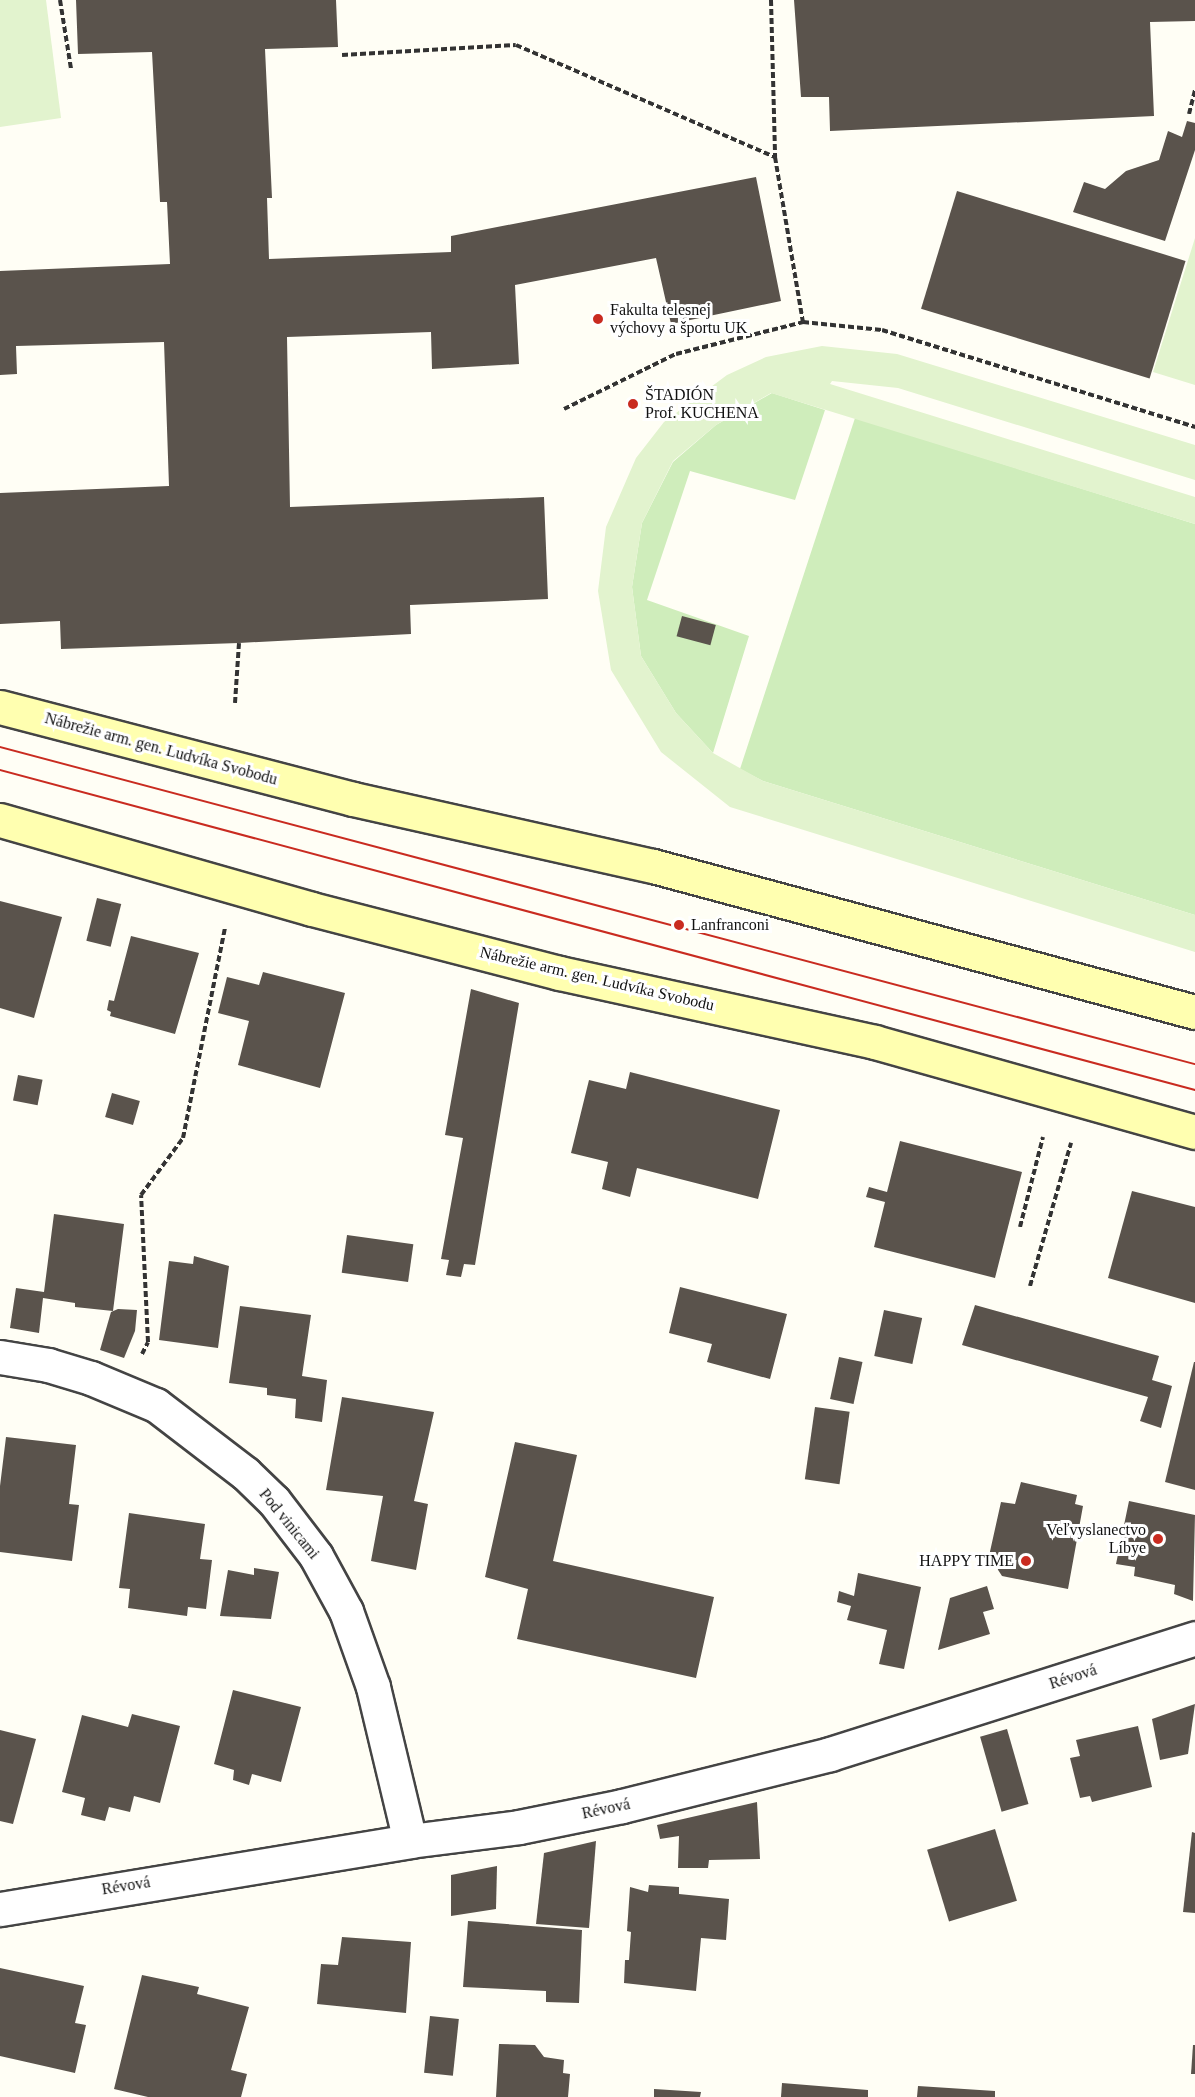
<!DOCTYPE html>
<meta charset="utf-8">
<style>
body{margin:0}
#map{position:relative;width:1195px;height:2097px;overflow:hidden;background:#fffef5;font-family:"Times New Roman",serif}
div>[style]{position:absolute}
.green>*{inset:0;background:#cfedbb}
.pitch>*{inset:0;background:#e2f3ce}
.building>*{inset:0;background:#5a534c;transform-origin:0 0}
.path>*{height:4px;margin-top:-2px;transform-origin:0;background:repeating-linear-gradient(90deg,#333 0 6px,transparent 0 9px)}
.roads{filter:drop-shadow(2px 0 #444) drop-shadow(-2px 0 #444) drop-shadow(0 2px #444) drop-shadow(0 -2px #444)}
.street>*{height:33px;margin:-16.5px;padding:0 16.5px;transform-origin:16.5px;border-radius:16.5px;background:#fff}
.secondary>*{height:33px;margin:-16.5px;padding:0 16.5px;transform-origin:16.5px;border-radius:16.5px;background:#ffffb0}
.tram>*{height:1.5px;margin:-0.75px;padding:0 0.75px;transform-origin:0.75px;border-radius:0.75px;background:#c92b20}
.dots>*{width:16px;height:16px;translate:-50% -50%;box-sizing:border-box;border:3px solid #fff;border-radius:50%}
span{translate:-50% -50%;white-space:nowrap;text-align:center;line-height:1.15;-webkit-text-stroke:6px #fff;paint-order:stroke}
.poi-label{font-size:16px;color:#111}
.left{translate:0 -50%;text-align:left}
.right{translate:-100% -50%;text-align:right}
.street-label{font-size:16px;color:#111}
</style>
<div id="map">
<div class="green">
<i style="clip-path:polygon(772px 393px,825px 410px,795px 500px,690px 471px,647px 600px,749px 636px,713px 753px,676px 713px,641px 656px,632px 587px,642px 523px,673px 462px,716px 425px)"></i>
<i style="clip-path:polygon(855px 418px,1195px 524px,1195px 915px,763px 781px,740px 769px)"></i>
</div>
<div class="pitch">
<i style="clip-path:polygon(0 0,46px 0,61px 118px,0 127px)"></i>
<i style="clip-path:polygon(1195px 238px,1195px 385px,1153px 372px)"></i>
<i style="clip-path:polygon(822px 346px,897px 354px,1195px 445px,1195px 480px,898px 388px,832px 381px,830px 384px,1195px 497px,1195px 524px,771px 393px,716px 425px,673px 461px,642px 523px,632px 587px,641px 656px,676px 713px,713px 753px,763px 781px,1195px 915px,1195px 952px,730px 807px,661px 752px,611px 670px,598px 591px,606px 527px,636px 458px,664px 422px,727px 375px,766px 357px)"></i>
</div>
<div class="building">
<i style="clip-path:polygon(76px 0,336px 0,338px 47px,265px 49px,272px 198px,267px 198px,269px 259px,451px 252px,451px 236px,756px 177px,781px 301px,671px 324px,656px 258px,515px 285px,519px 364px,432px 369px,431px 332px,287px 337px,290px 507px,544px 497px,548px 599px,410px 605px,411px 634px,239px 643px,61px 649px,60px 621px,0 624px,0 493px,169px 486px,164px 342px,16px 346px,17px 374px,0 375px,0 271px,170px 264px,167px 202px,160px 202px,152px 52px,78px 54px)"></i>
<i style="clip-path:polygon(794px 0,1195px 0,1195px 21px,1150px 22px,1154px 116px,830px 131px,829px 97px,801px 97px)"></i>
<i style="clip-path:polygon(1187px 121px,1195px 123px,1195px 150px,1165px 241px,1073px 212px,1084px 182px,1105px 189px,1126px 171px,1159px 160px,1168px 131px,1182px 137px)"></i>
<i style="left:957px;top:191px;width:239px;height:123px;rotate:17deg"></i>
<i style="left:682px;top:616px;width:35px;height:21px;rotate:15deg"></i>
<i style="left:97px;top:898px;width:25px;height:44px;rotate:14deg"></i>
<i style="clip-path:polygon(0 901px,62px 917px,34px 1018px,0 1008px)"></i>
<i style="clip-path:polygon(131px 936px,199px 953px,175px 1034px,110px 1016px,111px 1012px,107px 1010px,109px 1000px,114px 1001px)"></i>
<i style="clip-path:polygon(263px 972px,345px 993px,320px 1088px,238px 1065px,249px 1021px,218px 1013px,227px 977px,259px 985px)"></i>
<i style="clip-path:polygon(471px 989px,519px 1003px,475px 1265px,464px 1264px,461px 1277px,446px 1275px,449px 1260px,441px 1259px,463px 1138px,445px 1135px)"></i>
<i style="clip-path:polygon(630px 1072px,780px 1110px,758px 1199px,637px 1168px,630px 1197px,602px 1189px,608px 1162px,571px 1153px,589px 1080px,626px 1089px)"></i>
<i style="left:18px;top:1075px;width:25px;height:26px;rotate:11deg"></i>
<i style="left:112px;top:1093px;width:29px;height:25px;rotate:16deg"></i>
<i style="clip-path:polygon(900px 1141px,1022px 1172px,995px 1278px,874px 1247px,885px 1202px,866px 1197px,869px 1187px,887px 1192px)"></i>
<i style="clip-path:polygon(1132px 1191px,1195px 1207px,1195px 1303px,1108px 1278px)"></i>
<i style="clip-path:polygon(54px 1214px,124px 1224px,113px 1311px,75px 1307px,75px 1303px,43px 1298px,39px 1333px,10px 1328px,16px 1288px,44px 1292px)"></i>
<i style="left:347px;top:1235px;width:67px;height:38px;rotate:8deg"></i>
<i style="clip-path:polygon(194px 1256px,229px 1266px,218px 1348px,159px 1340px,169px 1261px,193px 1264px)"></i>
<i style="clip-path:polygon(680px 1287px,787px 1314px,770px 1379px,707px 1362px,712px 1344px,669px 1333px)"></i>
<i style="clip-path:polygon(975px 1305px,1159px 1356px,1152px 1380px,1172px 1386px,1161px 1428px,1140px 1421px,1148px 1397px,962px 1345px)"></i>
<i style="clip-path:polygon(240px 1306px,311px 1315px,302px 1376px,327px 1380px,322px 1422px,295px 1418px,296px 1399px,267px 1395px,267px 1388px,229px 1383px)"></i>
<i style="clip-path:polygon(118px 1309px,137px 1310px,135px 1331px,124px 1358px,100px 1350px,111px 1312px)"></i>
<i style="left:884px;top:1310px;width:39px;height:47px;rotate:12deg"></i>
<i style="left:839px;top:1357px;width:24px;height:43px;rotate:12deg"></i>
<i style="clip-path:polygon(1194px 1362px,1195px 1362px,1195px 1490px,1165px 1482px)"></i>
<i style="clip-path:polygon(342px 1397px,434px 1412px,414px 1501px,428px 1504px,416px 1570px,371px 1561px,383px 1496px,326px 1490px)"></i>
<i style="left:815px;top:1407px;width:35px;height:73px;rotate:8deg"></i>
<i style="clip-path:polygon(6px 1437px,76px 1445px,69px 1504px,79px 1505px,72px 1561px,0 1552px,0 1486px)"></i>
<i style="clip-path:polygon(515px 1442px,577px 1455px,553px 1561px,714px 1597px,696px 1678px,517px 1639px,528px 1589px,485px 1577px)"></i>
<i style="clip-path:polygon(1021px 1482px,1077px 1495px,1075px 1504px,1083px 1506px,1068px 1589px,1002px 1576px,989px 1556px,1001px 1502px,1015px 1504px)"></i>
<i style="clip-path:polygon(1129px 1501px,1195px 1515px,1193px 1601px,1174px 1594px,1175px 1585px,1134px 1576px,1135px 1567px,1116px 1564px)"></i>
<i style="clip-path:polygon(129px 1513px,205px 1524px,200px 1559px,212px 1560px,206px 1609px,188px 1607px,187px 1616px,128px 1608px,130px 1589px,119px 1588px)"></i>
<i style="clip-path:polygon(254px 1568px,279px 1572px,271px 1619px,220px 1616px,228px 1570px,254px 1575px)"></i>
<i style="clip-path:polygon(858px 1573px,921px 1587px,904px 1669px,879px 1664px,887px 1630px,847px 1620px,851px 1606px,837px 1602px,839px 1591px,854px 1596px)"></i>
<i style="clip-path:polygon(987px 1586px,994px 1609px,983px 1612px,990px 1634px,938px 1650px,950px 1598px)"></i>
<i style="clip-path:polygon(233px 1690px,301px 1707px,281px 1782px,252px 1774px,249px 1785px,233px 1780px,234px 1770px,214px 1764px)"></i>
<i style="clip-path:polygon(1195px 1704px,1188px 1754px,1160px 1760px,1152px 1719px)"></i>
<i style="clip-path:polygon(132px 1714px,180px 1726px,160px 1803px,134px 1796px,130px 1812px,109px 1807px,105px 1821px,81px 1815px,85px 1798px,62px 1792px,82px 1715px,128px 1727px)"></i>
<i style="clip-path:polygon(1138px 1726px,1152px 1787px,1092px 1802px,1090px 1796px,1080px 1798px,1070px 1758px,1080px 1756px,1076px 1740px)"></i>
<i style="left:1007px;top:1729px;width:78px;height:28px;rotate:74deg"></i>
<i style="clip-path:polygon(0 1730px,36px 1739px,13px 1824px,0 1821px)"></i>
<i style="clip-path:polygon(757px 1802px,760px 1859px,709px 1860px,708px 1868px,678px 1868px,679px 1836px,660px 1839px,657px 1825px)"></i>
<i style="left:995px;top:1829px;width:75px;height:71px;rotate:73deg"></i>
<i style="clip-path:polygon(1192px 1832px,1195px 1833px,1195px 1913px,1183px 1912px)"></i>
<i style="clip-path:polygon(596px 1841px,589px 1928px,536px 1924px,544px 1853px)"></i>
<i style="clip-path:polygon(497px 1866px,496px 1909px,451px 1916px,451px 1875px)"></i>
<i style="clip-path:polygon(649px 1885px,679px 1887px,679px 1894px,729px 1899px,726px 1940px,701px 1938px,696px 1991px,624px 1983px,625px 1960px,629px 1960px,631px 1932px,627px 1931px,630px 1887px,648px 1892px)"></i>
<i style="clip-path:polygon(468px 1921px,582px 1930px,579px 2003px,546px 2002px,546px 1991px,463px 1987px)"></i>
<i style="clip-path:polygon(342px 1937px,411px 1942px,406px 2013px,317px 2004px,321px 1964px,338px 1965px)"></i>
<i style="clip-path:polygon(0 1968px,84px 1986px,75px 2023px,86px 2025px,75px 2073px,0 2056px)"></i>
<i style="clip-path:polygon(142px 1975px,199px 1987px,197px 1994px,249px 2007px,231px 2070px,247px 2074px,241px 2097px,148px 2097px,114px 2089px)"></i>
<i style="left:430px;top:2016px;width:29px;height:57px;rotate:6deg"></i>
<i style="clip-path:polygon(499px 2044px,535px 2045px,544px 2057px,564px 2060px,563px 2073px,570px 2074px,568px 2097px,496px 2097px)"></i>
<i style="clip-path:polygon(1193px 2045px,1195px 2045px,1195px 2074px,1191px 2074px)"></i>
<i style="clip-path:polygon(782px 2083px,868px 2090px,868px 2097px,781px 2097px)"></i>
<i style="clip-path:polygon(918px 2086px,995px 2091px,995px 2097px,917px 2097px)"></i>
<i style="clip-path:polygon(654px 2089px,701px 2092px,700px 2097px,654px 2097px)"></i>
</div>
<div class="path">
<i style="left:60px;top:0;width:70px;rotate:80.9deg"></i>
<i style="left:771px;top:0;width:157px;rotate:88.5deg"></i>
<i style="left:342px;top:55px;width:174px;rotate:-3.3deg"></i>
<i style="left:516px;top:45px;width:282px;rotate:23.4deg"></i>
<i style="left:775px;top:157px;width:167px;rotate:80.4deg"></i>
<i style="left:1189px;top:114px;width:25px;rotate:-76deg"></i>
<i style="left:564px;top:409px;width:125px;rotate:-26.2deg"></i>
<i style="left:676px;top:354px;width:131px;rotate:-14.1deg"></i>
<i style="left:803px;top:322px;width:79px;rotate:5.8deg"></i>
<i style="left:882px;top:330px;width:328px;rotate:17.2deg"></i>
<i style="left:235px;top:703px;width:60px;rotate:-86.2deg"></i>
<i style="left:1020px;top:1227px;width:93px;rotate:-75.7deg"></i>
<i style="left:1030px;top:1286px;width:149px;rotate:-74deg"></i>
<i style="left:142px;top:1354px;width:13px;rotate:-63deg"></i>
<i style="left:148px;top:1342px;width:147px;rotate:-92.7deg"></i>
<i style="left:141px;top:1195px;width:71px;rotate:-53.6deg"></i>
<i style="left:183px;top:1138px;width:214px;rotate:-78.7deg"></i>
</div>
<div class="roads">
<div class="street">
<i style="left:0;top:1357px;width:49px;rotate:9.5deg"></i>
<i style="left:48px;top:1365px;width:45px;rotate:16.8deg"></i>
<i style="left:91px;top:1378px;width:70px;rotate:22.6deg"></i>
<i style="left:156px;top:1405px;width:112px;rotate:37.4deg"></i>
<i style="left:245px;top:1473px;width:40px;rotate:44deg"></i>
<i style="left:274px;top:1501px;width:69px;rotate:52.6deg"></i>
<i style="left:316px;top:1556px;width:63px;rotate:61.4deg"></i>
<i style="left:346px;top:1611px;width:81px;rotate:70.4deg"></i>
<i style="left:373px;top:1687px;width:158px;rotate:76.5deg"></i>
<i style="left:0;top:1909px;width:416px;rotate:-9.4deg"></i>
<i style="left:410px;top:1841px;width:110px;rotate:-7.3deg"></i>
<i style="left:519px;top:1827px;width:105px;rotate:-11.5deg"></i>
<i style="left:622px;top:1806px;width:214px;rotate:-14deg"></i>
<i style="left:830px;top:1754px;width:383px;rotate:-17.6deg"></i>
</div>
<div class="secondary">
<i style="left:0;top:707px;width:365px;rotate:14.6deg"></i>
<i style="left:353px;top:799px;width:307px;rotate:12.6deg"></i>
<i style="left:653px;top:866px;width:561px;rotate:15.08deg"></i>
<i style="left:0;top:820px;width:324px;rotate:15.9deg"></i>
<i style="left:312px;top:909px;width:255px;rotate:14.5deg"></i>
<i style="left:559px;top:973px;width:323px;rotate:12.3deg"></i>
<i style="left:875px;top:1042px;width:332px;rotate:15.7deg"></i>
</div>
</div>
<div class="tram">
<i style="left:0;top:747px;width:1236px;rotate:14.86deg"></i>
<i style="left:0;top:770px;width:1237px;rotate:14.99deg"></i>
</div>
<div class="dots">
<i style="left:598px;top:319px;background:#c92b20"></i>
<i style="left:633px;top:404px;background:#c92b20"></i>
<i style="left:679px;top:925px;background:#c92b20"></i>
<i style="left:1158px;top:1539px;background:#c92b20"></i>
<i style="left:1026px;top:1561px;background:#c92b20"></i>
</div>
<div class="poi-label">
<span class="left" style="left:610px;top:319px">Fakulta telesnej<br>výchovy a športu UK</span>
<span class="left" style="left:645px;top:404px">ŠTADIÓN<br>Prof. KUCHENA</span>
<span class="left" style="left:691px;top:925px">Lanfranconi</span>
<span class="right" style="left:1146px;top:1539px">Veľvyslanectvo<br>Líbye</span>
<span class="right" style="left:1014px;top:1561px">HAPPY TIME</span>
</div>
<div class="street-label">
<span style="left:161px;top:749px;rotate:15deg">Nábrežie arm. gen. Ludvíka Svobodu</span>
<span style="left:597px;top:979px;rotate:13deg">Nábrežie arm. gen. Ludvíka Svobodu</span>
<span style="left:289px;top:1524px;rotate:51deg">Pod vinicami</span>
<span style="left:1073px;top:1677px;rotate:-18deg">Révová</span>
<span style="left:606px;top:1809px;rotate:-12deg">Révová</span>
<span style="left:126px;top:1886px;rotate:-9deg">Révová</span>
</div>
</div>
